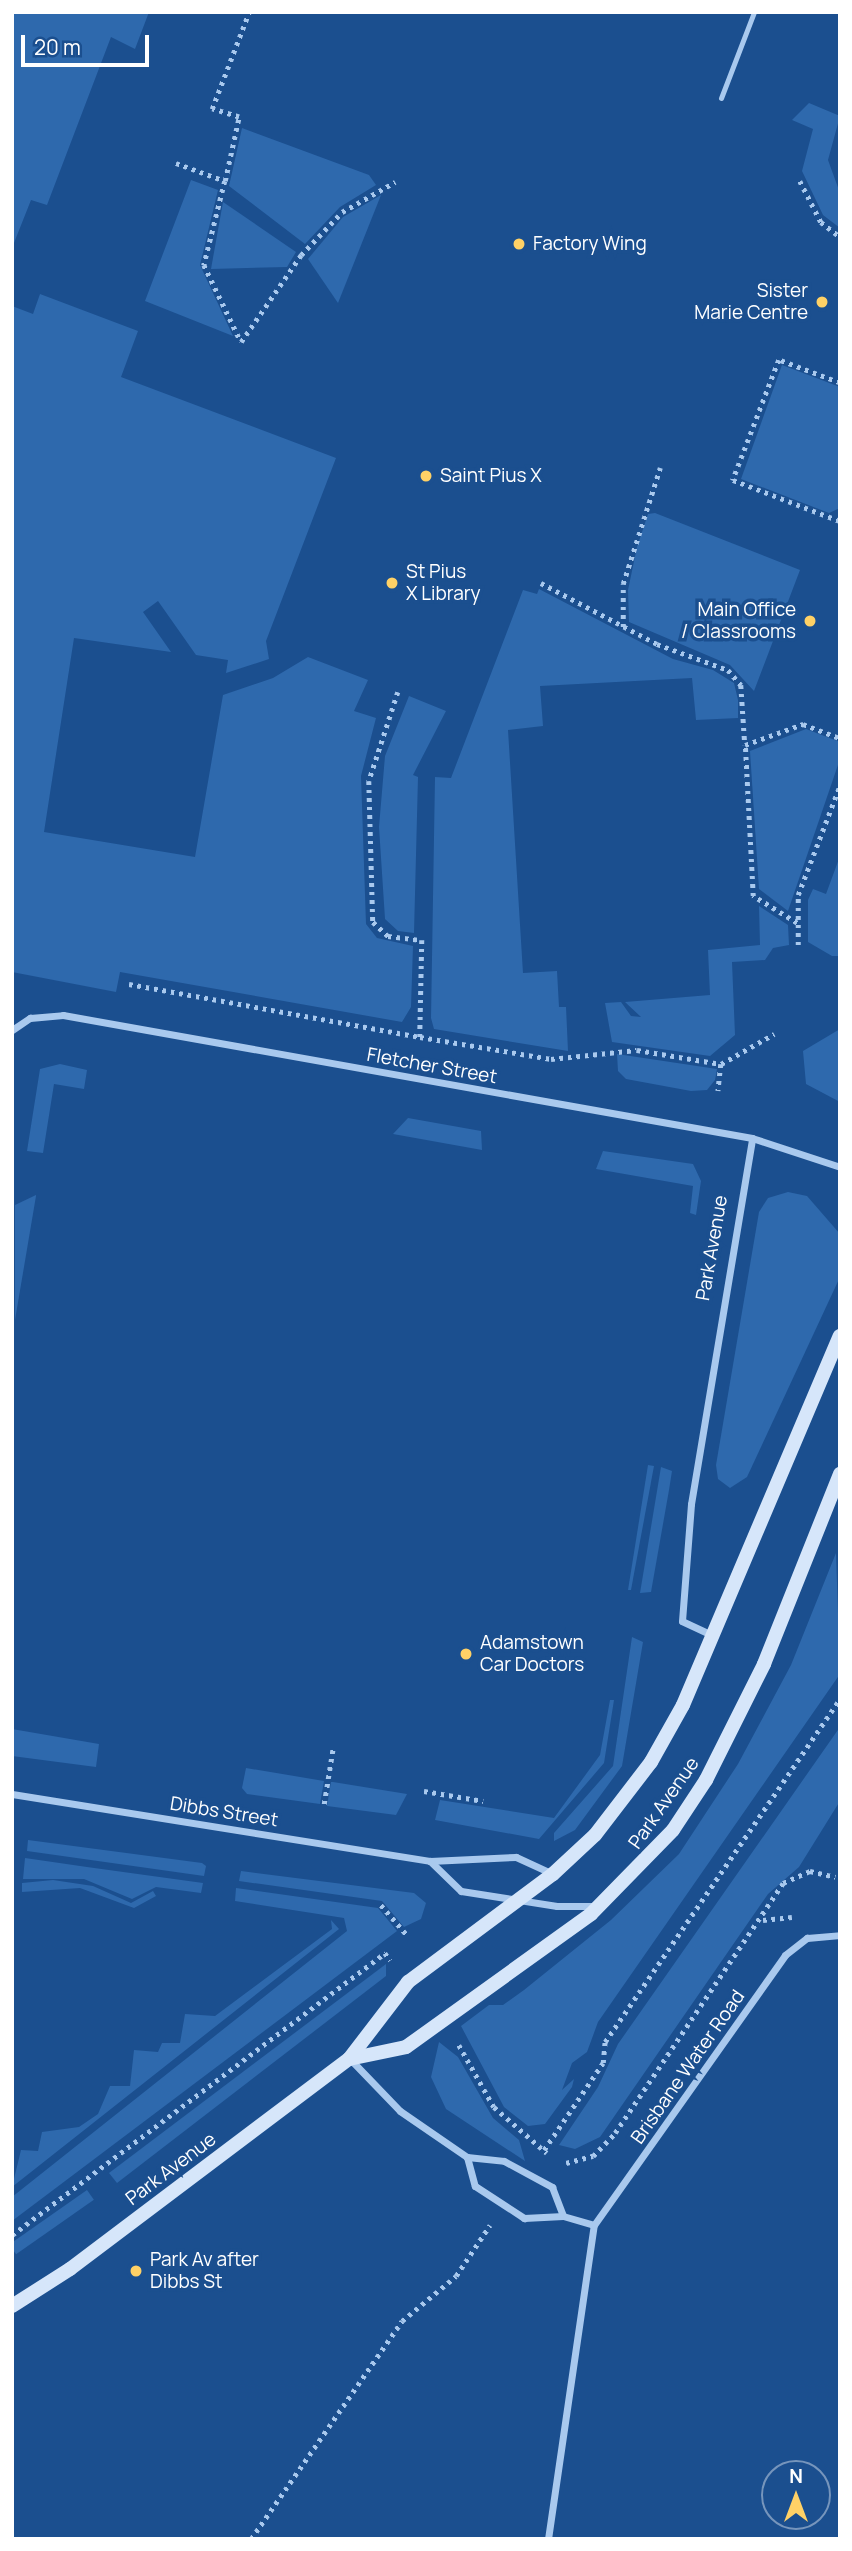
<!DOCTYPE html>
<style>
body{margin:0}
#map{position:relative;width:852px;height:2551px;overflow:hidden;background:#1b4f8f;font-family:Manrope,sans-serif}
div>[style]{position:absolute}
.green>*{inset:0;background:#2e69ad;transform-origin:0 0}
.path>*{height:4.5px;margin-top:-2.25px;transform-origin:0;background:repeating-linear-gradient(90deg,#a9c9ee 0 3.5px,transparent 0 8.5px)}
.lane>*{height:5px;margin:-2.5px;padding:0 2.5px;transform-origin:2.5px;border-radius:2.5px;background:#a9c9ee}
.street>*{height:7px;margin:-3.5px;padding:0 3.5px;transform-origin:3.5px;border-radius:3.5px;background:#a9c9ee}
.secondary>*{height:14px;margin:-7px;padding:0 7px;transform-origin:7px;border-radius:7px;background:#d6e6fa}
.dots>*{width:19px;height:19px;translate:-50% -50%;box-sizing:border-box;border:4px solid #1b4f8f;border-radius:50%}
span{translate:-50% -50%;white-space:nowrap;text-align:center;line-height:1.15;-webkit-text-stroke:7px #1b4f8f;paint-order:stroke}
.poi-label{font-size:19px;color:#fff}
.left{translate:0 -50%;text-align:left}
.right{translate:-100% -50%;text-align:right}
.street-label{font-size:19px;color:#fff}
.frame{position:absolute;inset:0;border:14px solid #fff;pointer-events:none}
.north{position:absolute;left:761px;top:2460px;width:70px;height:70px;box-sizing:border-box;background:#1b4f8f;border:2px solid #7695bc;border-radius:50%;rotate:0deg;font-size:19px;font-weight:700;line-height:28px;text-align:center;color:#fff}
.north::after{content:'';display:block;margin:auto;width:24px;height:32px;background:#ffd166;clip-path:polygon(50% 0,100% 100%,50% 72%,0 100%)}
.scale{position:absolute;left:21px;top:35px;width:128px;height:32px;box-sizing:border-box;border:4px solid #fff;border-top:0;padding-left:9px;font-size:21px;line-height:24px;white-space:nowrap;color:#fff;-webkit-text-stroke:5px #1b4f8f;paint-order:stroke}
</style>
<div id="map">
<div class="green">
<i style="clip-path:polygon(12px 12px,149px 12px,135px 49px,111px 37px,47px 205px,31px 200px,12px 248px)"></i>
<i style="clip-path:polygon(809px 103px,840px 116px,828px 160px,840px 193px,840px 228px,823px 215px,802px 171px,813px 129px,792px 120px)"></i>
<i style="clip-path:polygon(242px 128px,369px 175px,376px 185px,340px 207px,305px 244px,229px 186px)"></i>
<i style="clip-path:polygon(191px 180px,218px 190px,200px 265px,233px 336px,145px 301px)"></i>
<i style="clip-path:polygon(381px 195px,338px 303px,308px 259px,343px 217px)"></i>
<i style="clip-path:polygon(223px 202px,296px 252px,287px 267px,211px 269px)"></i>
<i style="clip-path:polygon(40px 294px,138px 331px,121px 377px,336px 458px,266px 641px,269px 659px,226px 673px,228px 660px,196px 655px,158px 601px,143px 612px,171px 652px,74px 638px,44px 832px,195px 857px,223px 695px,273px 678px,308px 657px,368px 680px,354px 711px,376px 718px,361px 776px,366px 924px,377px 938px,413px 946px,411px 1007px,402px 1022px,120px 972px,116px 992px,12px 972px,12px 306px,33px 314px)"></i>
<i style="clip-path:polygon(782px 365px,840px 387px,840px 508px,829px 513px,741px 479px)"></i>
<i style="clip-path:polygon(655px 513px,800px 570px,754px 691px,730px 665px,629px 622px,628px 590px,637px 547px,648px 514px)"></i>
<i style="clip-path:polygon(539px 589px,673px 659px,713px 670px,734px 683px,738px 700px,738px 718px,696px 720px,692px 678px,540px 686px,543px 726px,508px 730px,523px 973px,557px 971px,559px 1007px,566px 1007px,568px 1051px,434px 1029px,431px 1018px,435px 777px,451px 778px,523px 590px,537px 594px)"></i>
<i style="clip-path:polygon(409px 696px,446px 711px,413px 775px,418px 777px,414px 933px,398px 931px,385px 919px,379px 827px,385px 756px)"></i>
<i style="clip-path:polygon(806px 729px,840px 742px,840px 759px,788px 911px,759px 889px,750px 751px)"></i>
<i style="clip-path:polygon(840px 856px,840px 956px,832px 956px,808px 942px,808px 900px,813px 889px,826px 894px)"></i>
<i style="clip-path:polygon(759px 906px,788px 925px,789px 945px,773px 948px,765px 960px,732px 962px,735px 1035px,710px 1056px,612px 1042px,605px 1003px,621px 1002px,631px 1016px,641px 1017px,625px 1002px,710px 995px,708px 950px,760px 945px)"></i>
<i style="clip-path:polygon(840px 1029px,840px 1102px,806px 1084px,803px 1051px)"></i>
<i style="clip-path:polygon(617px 1054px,717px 1069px,715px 1080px,707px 1090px,691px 1091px,626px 1079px,618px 1071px)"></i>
<i style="clip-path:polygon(60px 1064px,87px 1070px,84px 1089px,54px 1084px,43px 1153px,27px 1151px,40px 1069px)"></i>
<i style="clip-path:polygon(408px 1118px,481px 1131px,482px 1150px,393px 1134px)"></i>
<i style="clip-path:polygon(603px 1151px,693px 1164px,701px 1181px,696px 1215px,690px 1213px,693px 1186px,596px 1169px)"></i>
<i style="clip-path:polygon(788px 1192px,807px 1196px,840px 1234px,840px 1277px,747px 1477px,730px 1488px,718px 1479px,716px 1465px,759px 1212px,768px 1198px)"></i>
<i style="clip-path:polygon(36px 1195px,36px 1196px,15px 1320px,15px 1205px)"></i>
<i style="clip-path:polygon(648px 1465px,654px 1466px,631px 1590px,628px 1590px)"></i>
<i style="clip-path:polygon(661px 1467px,672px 1471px,669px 1490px,651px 1592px,640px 1593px)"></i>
<i style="clip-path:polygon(836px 1553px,840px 1674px,598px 2022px,587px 2052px,572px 2063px,562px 2090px,574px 2079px,572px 2087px,545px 2124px,528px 2126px,504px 2107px,461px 2026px,489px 2005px,503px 2005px,524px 1990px,611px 1920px,679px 1854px,738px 1764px,791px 1665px)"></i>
<i style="clip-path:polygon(632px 1637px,643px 1642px,622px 1766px,575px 1830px,554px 1841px,554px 1833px,613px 1766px)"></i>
<i style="clip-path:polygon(610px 1700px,614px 1700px,604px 1763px,539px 1839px,435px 1820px,440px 1800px,554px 1818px,600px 1755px)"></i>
<i style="clip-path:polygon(840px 1727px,840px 1801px,799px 1867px,768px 1894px,600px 2137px,575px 2149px,559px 2145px,598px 2087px,618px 2044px)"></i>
<i style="clip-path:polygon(12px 1729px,99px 1744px,96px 1767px,12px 1756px)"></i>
<i style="clip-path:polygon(246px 1768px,324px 1781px,320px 1804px,247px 1794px,242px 1788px)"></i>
<i style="clip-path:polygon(331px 1782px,333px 1782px,407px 1794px,396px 1815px,327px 1806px)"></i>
<i style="clip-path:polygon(28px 1840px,202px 1863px,206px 1866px,204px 1876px,27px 1851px)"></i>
<i style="clip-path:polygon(25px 1858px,87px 1867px,203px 1883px,201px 1893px,156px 1887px,132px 1899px,84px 1879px,23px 1879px)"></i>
<i style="clip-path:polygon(241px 1871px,414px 1893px,426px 1903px,421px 1919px,404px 1927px,382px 1901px,239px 1881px)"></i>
<i style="clip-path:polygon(53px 1880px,93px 1886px,131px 1903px,153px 1891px,156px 1896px,134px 1908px,80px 1888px,22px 1892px,22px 1883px)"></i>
<i style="clip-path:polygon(236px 1888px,378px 1908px,397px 1931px,12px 2221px,12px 2197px,347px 1931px,344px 1918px,235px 1901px)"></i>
<i style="clip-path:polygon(331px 1920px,339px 1929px,12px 2187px,21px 2150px,38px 2151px,42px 2132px,79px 2127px,98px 2114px,110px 2086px,130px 2086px,134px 2050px,158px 2052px,162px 2043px,180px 2043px,185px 2014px,215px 2016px,332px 1929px)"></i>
<i style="clip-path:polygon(386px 1964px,386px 1976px,117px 2183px,109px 2173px)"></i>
<i style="clip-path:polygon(439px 2042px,458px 2057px,493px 2118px,519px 2140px,525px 2161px,446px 2109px,431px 2077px)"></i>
<i style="left:87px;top:2190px;width:12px;height:95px;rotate:55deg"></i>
</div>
<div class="path">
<i style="left:176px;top:163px;width:52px;rotate:20.2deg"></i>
<i style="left:225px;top:181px;width:66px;rotate:-77.7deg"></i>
<i style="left:239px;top:117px;width:28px;rotate:-163deg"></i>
<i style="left:212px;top:109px;width:104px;rotate:-69.1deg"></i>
<i style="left:225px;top:181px;width:87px;rotate:104deg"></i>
<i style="left:204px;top:265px;width:85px;rotate:64.3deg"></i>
<i style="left:241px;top:342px;width:106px;rotate:-55.4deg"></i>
<i style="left:301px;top:255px;width:59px;rotate:-46.4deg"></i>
<i style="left:342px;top:212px;width:61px;rotate:-29.5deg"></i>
<i style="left:800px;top:181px;width:46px;rotate:62.9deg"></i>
<i style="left:821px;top:222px;width:24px;rotate:38deg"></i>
<i style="left:12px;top:232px;width:1px"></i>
<i style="left:840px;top:383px;width:65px;rotate:-159.3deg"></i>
<i style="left:779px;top:360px;width:129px;rotate:111deg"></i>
<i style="left:733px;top:480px;width:115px;rotate:21deg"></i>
<i style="left:541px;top:583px;width:131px;rotate:27.7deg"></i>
<i style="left:657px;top:644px;width:76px;rotate:20.1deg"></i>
<i style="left:728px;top:670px;width:20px;rotate:49deg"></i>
<i style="left:741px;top:685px;width:60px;rotate:86.2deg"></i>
<i style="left:623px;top:627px;width:43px;rotate:-90deg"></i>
<i style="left:623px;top:584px;width:122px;rotate:-72.3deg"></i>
<i style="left:398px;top:692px;width:94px;rotate:108deg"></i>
<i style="left:369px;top:781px;width:141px;rotate:88.4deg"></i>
<i style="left:373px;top:922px;width:21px;rotate:43deg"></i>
<i style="left:388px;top:936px;width:34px;rotate:7deg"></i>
<i style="left:422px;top:940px;width:97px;rotate:91.2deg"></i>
<i style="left:420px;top:1037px;width:133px;rotate:9.5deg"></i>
<i style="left:551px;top:1059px;width:86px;rotate:-6deg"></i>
<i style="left:637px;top:1050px;width:85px;rotate:9.5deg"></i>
<i style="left:721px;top:1064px;width:27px;rotate:96deg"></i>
<i style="left:797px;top:923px;width:52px;rotate:-148.5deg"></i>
<i style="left:753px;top:896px;width:151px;rotate:-93deg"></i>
<i style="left:745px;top:745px;width:62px;rotate:-19.9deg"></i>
<i style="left:803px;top:724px;width:40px;rotate:21deg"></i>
<i style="left:798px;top:945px;width:50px;rotate:-90deg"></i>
<i style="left:798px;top:895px;width:118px;rotate:-69.1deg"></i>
<i style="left:129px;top:984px;width:296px;rotate:10.3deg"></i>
<i style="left:721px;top:1064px;width:61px;rotate:-29.5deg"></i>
<i style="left:424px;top:1791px;width:60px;rotate:9.6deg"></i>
<i style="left:324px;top:1804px;width:57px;rotate:-80.9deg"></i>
<i style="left:381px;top:1905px;width:40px;rotate:49deg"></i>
<i style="left:763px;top:1920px;width:29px;rotate:-6deg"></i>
<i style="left:459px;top:2045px;width:71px;rotate:60.6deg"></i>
<i style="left:494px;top:2107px;width:70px;rotate:41deg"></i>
<i style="left:544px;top:2150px;width:105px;rotate:-55.9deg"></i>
<i style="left:603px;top:2063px;width:21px;rotate:-85deg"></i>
<i style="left:605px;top:2042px;width:416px;rotate:-55.6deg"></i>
<i style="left:566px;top:2163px;width:28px;rotate:-15deg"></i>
<i style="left:593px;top:2156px;width:32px;rotate:-46deg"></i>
<i style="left:615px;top:2133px;width:301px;rotate:-56.1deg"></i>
<i style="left:783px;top:1883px;width:30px;rotate:-24deg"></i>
<i style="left:810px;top:1871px;width:26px;rotate:13deg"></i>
<i style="left:12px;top:2235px;width:468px;rotate:-37.1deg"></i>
<i style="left:385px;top:1953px;width:9px;rotate:54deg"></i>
<i style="left:251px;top:2539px;width:265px;rotate:-55.3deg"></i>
<i style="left:402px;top:2321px;width:70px;rotate:-39.8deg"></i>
<i style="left:456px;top:2276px;width:61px;rotate:-56.3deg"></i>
</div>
<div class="lane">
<i style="left:721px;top:98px;width:92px;rotate:-69deg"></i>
</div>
<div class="street">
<i style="left:12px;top:1030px;width:22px;rotate:-34deg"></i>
<i style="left:30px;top:1018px;width:33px;rotate:-5deg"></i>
<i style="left:63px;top:1015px;width:700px;rotate:10.12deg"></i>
<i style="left:752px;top:1138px;width:93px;rotate:18.2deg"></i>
<i style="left:714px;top:1636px;width:35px;rotate:-155deg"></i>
<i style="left:682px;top:1621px;width:117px;rotate:-85.6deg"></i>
<i style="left:691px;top:1504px;width:371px;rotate:-80.5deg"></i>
<i style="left:12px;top:1794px;width:423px;rotate:9.1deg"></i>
<i style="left:430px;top:1861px;width:86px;rotate:-2.7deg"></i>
<i style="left:516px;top:1857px;width:41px;rotate:24.7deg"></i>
<i style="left:430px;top:1861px;width:43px;rotate:44.1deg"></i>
<i style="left:461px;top:1891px;width:97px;rotate:8.9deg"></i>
<i style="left:557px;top:1906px;width:40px"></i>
<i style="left:350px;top:2059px;width:72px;rotate:46.1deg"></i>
<i style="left:400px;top:2111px;width:81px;rotate:34.5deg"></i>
<i style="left:467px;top:2157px;width:37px;rotate:6deg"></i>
<i style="left:504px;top:2161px;width:55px;rotate:28.4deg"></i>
<i style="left:552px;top:2187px;width:31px;rotate:69deg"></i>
<i style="left:467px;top:2157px;width:30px;rotate:75deg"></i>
<i style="left:475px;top:2186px;width:59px;rotate:33.1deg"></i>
<i style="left:524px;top:2218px;width:39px;rotate:-3deg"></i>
<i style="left:563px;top:2216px;width:32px;rotate:16deg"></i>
<i style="left:548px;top:2539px;width:317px;rotate:-81.7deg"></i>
<i style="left:594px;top:2225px;width:331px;rotate:-54.7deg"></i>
<i style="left:785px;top:1955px;width:28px;rotate:-38deg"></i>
<i style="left:807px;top:1938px;width:33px;rotate:-5deg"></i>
</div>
<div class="secondary">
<i style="left:349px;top:2059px;width:58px;rotate:-11.9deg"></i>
<i style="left:406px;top:2047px;width:228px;rotate:-35.7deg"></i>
<i style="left:591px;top:1914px;width:117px;rotate:-45.7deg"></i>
<i style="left:673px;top:1830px;width:60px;rotate:-56.6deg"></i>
<i style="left:706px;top:1780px;width:130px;rotate:-63.4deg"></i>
<i style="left:764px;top:1664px;width:205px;rotate:-68.2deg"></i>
<i style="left:12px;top:2306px;width:69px;rotate:-32.5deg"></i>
<i style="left:70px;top:2269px;width:349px;rotate:-37deg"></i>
<i style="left:349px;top:2059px;width:97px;rotate:-52.5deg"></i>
<i style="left:408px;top:1982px;width:181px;rotate:-36.7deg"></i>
<i style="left:553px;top:1874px;width:57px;rotate:-42.9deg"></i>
<i style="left:595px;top:1835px;width:92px;rotate:-52.5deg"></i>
<i style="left:651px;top:1762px;width:65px;rotate:-60.7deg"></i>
<i style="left:683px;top:1705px;width:401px;rotate:-67deg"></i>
</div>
<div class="dots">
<i style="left:519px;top:244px;background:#ffd166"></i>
<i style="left:822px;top:302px;background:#ffd166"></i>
<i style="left:426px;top:476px;background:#ffd166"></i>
<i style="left:392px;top:583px;background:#ffd166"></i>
<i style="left:810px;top:621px;background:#ffd166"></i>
<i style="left:466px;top:1654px;background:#ffd166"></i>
<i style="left:136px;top:2271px;background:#ffd166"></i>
</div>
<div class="poi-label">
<span class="left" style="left:533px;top:244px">Factory Wing</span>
<span class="right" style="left:808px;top:302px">Sister<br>Marie Centre</span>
<span class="left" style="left:440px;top:476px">Saint Pius X</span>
<span class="left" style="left:406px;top:583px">St Pius<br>X Library</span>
<span class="right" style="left:796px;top:621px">Main Office<br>/ Classrooms</span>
<span class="left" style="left:480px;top:1654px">Adamstown<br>Car Doctors</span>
<span class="left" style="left:150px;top:2271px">Park Av after<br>Dibbs St</span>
</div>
<div class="street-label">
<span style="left:432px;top:1066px;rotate:10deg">Fletcher Street</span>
<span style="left:712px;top:1248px;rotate:-80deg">Park Avenue</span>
<span style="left:664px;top:1803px;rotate:-55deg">Park Avenue</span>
<span style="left:224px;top:1812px;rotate:9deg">Dibbs Street</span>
<span style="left:688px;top:2067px;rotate:-55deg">Brisbane Water Road</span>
<span style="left:171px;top:2169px;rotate:-37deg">Park Avenue</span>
</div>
<div class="frame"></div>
<div class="north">N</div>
<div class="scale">20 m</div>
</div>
